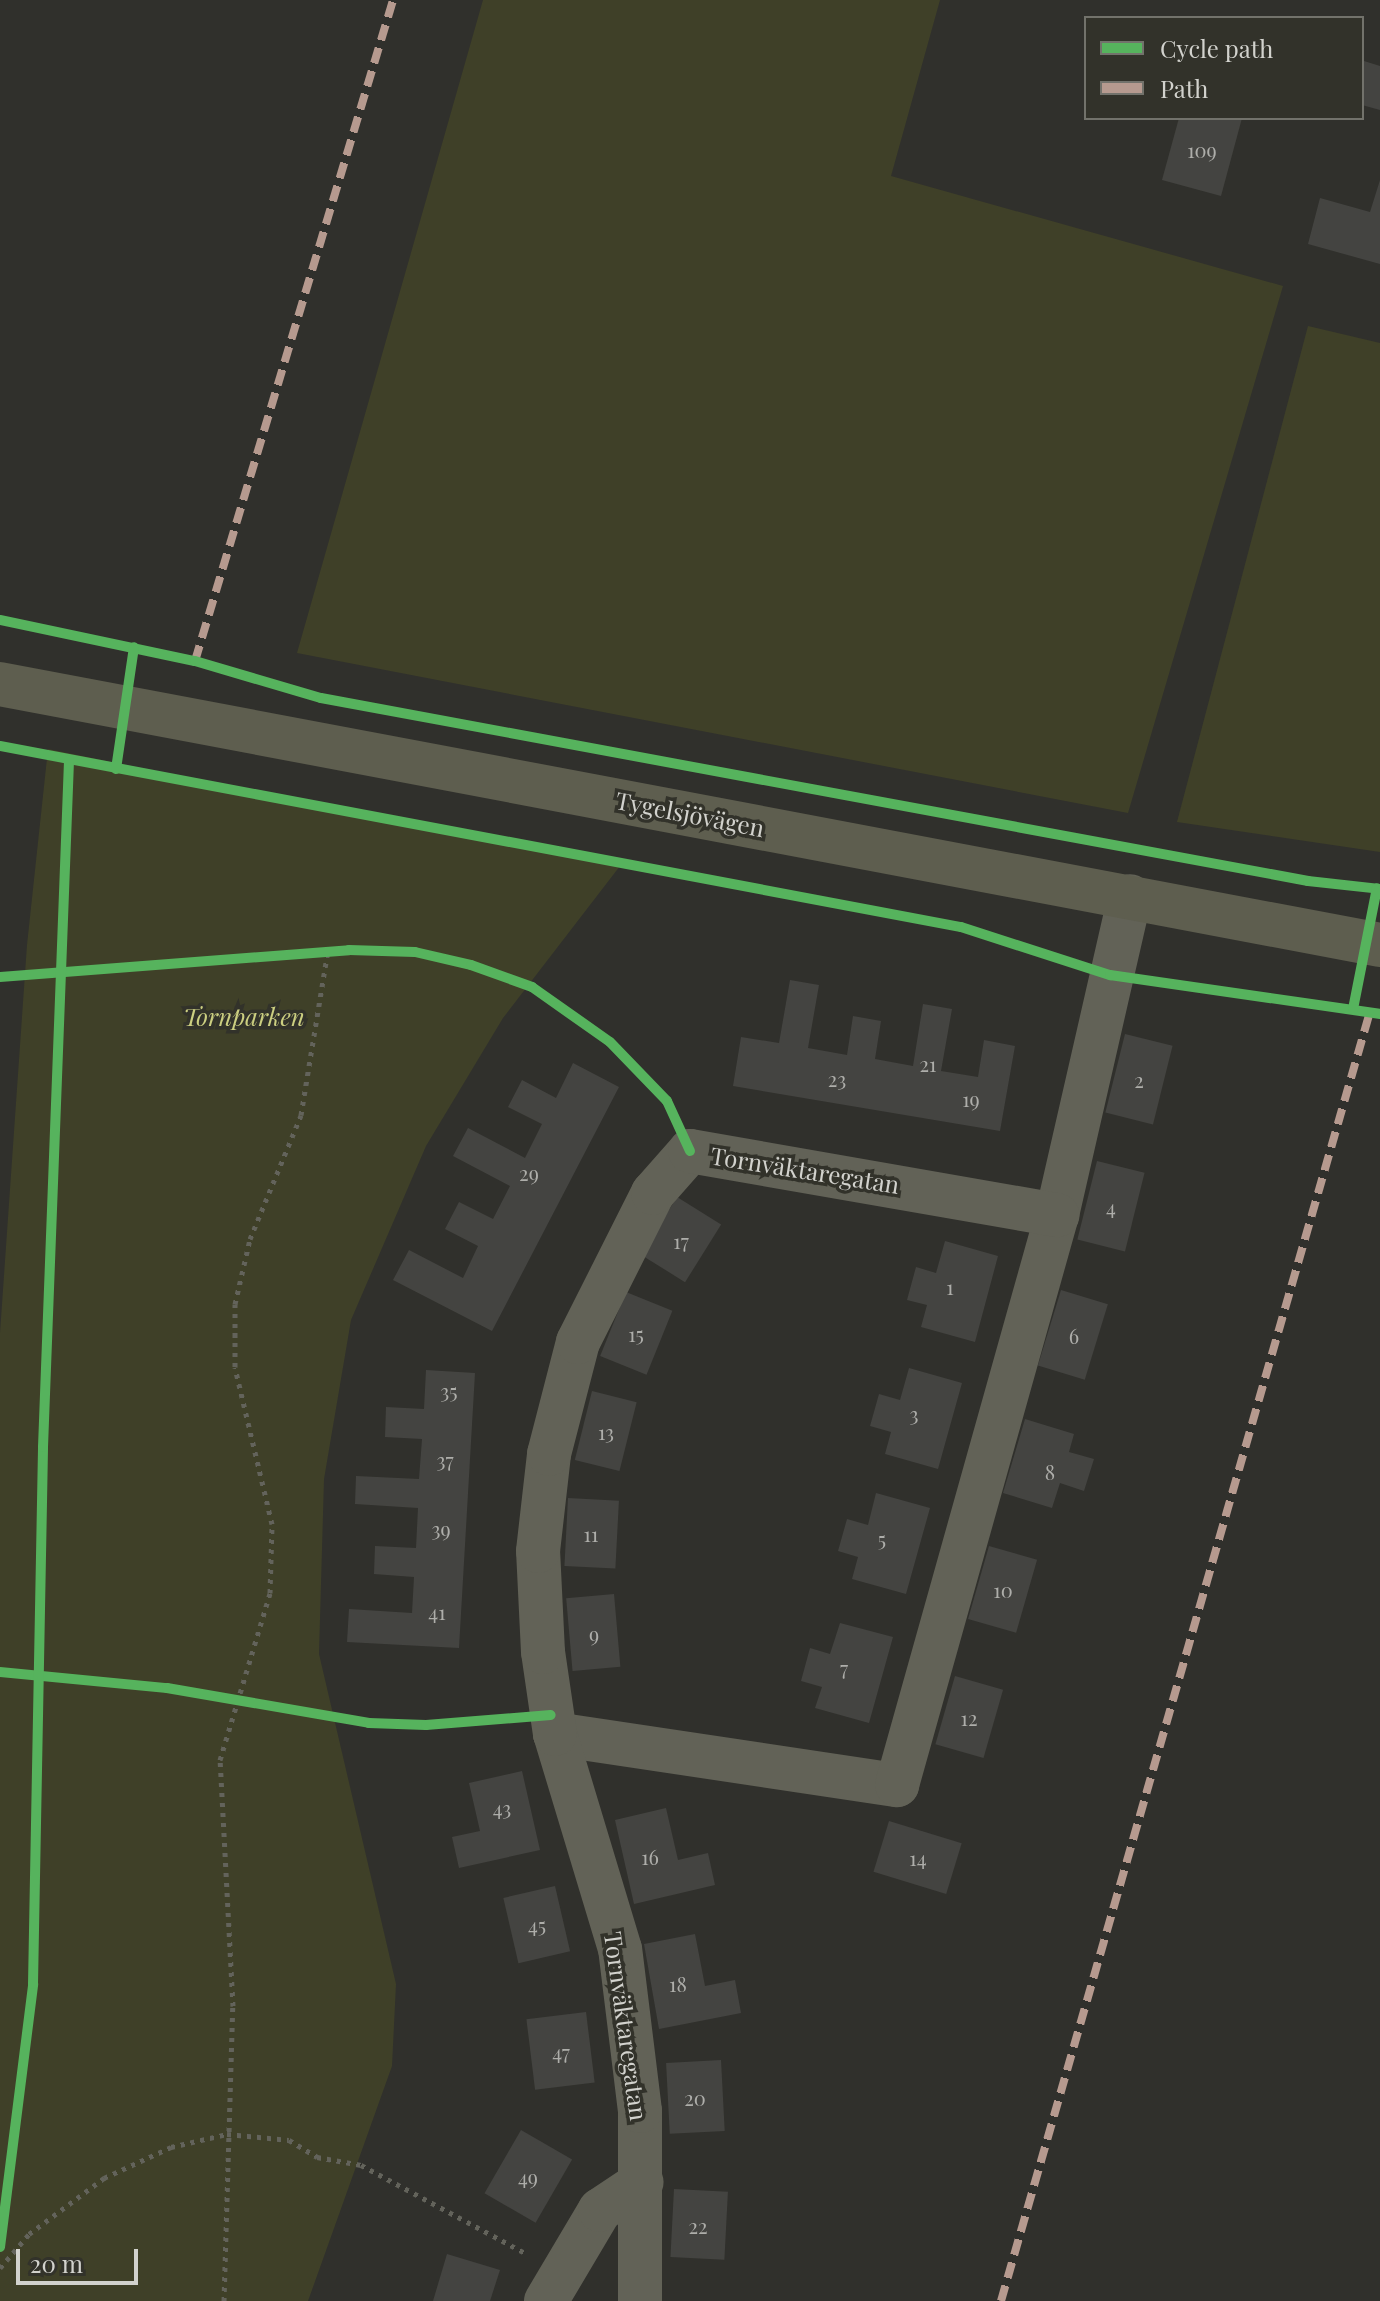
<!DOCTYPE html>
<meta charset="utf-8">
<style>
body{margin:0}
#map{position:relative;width:1380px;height:2301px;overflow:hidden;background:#30302c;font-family:"Playfair Display",serif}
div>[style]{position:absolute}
.green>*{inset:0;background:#3f4028}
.building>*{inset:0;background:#444441;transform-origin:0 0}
.path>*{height:5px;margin-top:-2.5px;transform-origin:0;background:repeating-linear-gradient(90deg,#63635b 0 4px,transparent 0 10px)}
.minor>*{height:44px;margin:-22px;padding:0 22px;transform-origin:22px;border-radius:22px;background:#626257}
.secondary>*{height:44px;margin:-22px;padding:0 22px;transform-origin:22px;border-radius:22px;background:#5e5e4f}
.quiet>*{height:8px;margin-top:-4px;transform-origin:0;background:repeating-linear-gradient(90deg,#b69a8f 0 16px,transparent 0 24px)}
.cycleway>*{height:10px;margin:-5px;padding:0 5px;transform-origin:5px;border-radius:5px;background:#56b35d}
span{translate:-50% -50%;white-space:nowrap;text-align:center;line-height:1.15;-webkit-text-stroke:7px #32322a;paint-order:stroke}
.number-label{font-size:20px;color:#aeaeaa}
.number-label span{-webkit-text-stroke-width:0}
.street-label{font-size:24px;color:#d2d2cd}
.park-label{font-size:24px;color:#cccf81;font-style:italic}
.legend{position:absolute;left:1084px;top:16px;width:280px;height:104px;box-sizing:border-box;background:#32322a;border:2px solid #72726b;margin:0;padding:10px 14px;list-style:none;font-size:24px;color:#d2d2cd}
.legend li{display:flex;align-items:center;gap:16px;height:40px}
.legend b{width:40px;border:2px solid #72726b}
.scale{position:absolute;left:16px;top:2249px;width:122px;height:36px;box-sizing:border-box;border:4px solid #d2d2cd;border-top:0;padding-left:10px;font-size:24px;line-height:28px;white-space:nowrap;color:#d2d2cd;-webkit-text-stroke:6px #32322a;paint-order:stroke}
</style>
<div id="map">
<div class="green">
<i style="clip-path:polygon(483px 0,940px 0,891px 176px,1283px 286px,1128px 813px,297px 653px)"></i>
<i style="clip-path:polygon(1308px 326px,1380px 343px,1380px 852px,1177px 822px)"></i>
<i style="clip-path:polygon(48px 749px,620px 866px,503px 1018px,426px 1146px,351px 1320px,324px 1479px,319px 1654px,396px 1984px,392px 2066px,308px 2301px,0 2301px,0 1333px,27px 945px)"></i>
</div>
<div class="building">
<i style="clip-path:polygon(1364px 61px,1380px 66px,1380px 110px,1362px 105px)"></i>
<i style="clip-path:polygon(1179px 118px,1242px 118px,1221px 196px,1162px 180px)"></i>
<i style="clip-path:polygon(1380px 180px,1380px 264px,1308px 244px,1320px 198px,1370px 212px)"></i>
<i style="clip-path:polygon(790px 980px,819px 985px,808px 1048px,847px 1055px,853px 1016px,881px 1021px,875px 1059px,913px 1066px,923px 1004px,952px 1009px,941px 1071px,978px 1077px,984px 1040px,1015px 1046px,1000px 1131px,733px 1086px,741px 1037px,779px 1043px)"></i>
<i style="left:1125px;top:1034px;width:49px;height:81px;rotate:14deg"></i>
<i style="clip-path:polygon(573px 1063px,619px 1087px,492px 1331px,393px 1280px,409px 1250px,463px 1278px,478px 1246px,445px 1229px,459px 1202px,493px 1219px,510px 1186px,453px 1156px,468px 1128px,525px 1158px,542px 1124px,508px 1107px,522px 1080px,556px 1098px)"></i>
<i style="left:1097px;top:1161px;width:49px;height:81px;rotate:14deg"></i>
<i style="left:677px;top:1197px;width:52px;height:68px;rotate:32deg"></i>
<i style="clip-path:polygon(945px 1241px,998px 1256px,975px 1342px,921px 1327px,927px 1305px,907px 1300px,916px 1267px,936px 1273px)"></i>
<i style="left:1061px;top:1290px;width:49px;height:79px;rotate:17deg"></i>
<i style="left:626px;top:1292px;width:50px;height:69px;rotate:22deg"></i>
<i style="clip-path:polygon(909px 1368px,962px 1383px,938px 1469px,885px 1454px,891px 1432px,870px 1426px,879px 1394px,900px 1400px)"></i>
<i style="clip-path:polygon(426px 1370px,475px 1373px,459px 1648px,347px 1642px,349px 1609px,412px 1613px,414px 1577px,374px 1574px,375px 1546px,416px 1548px,418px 1508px,355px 1504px,356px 1476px,419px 1479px,422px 1439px,385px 1437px,386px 1407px,424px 1409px)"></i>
<i style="left:592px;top:1391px;width:46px;height:71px;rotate:14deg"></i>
<i style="clip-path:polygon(1025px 1419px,1074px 1434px,1069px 1452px,1094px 1459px,1084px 1491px,1060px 1483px,1052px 1508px,1003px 1493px)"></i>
<i style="clip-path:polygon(876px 1493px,930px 1508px,906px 1594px,852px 1579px,858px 1557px,838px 1551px,847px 1519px,868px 1525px)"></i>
<i style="left:568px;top:1498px;width:51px;height:68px;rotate:3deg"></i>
<i style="left:989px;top:1546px;width:50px;height:76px;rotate:16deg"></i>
<i style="left:614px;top:1594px;width:73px;height:48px;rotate:85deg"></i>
<i style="clip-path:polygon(840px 1623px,893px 1637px,869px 1723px,815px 1708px,822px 1687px,801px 1681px,810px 1648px,830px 1654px)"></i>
<i style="left:955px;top:1676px;width:50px;height:71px;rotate:16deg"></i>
<i style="clip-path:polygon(522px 1771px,540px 1850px,459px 1868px,452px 1837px,480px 1831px,469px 1783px)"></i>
<i style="clip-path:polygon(666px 1808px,678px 1860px,708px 1853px,715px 1885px,634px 1904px,615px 1820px)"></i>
<i style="left:889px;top:1821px;width:76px;height:53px;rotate:17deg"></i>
<i style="left:555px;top:1886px;width:67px;height:53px;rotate:77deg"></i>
<i style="clip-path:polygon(695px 1934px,705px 1986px,735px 1980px,741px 2013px,659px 2029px,644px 1944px)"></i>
<i style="left:586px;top:2012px;width:71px;height:60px;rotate:83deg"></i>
<i style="left:721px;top:2060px;width:71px;height:55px;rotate:87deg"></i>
<i style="left:521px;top:2130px;width:59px;height:73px;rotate:30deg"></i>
<i style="left:674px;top:2189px;width:54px;height:68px;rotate:3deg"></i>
<i style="clip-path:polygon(447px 2254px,500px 2270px,490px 2301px,433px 2301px)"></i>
</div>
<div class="path">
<i style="left:0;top:2268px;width:45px;rotate:-49.5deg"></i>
<i style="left:29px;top:2234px;width:94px;rotate:-36.7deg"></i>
<i style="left:104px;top:2178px;width:74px;rotate:-24.8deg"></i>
<i style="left:171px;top:2147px;width:57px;rotate:-13.1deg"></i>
<i style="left:227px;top:2134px;width:62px;rotate:5.5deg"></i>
<i style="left:289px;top:2140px;width:33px;rotate:31deg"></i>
<i style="left:317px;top:2157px;width:45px;rotate:10.3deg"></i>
<i style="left:361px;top:2165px;width:188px;rotate:28.2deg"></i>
<i style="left:224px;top:2301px;width:295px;rotate:-88.3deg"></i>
<i style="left:233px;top:2006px;width:246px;rotate:-93deg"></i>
<i style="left:220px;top:1760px;width:174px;rotate:-73.3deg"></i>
<i style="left:270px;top:1593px;width:69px;rotate:-88.3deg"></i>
<i style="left:272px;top:1524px;width:161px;rotate:-103.3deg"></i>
<i style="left:235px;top:1367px;width:63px;rotate:-90deg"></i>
<i style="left:235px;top:1304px;width:67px;rotate:-77deg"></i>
<i style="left:250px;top:1239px;width:134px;rotate:-67.6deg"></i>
<i style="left:301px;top:1115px;width:166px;rotate:-80.7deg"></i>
</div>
<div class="minor">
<i style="left:555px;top:1734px;width:346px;rotate:8.5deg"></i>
<i style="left:897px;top:1785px;width:592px;rotate:-74.32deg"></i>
<i style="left:1057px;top:1215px;width:327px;rotate:-77.1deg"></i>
<i style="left:546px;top:2301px;width:106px;rotate:-59.3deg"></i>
<i style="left:600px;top:2210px;width:50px;rotate:-33.7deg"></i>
<i style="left:640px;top:2301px;width:190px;rotate:-90deg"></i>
<i style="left:640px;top:2111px;width:163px;rotate:-97deg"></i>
<i style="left:620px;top:1949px;width:225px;rotate:-106.8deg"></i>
<i style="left:555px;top:1734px;width:83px;rotate:-98.3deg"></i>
<i style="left:543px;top:1652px;width:101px;rotate:-92.8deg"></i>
<i style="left:538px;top:1551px;width:98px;rotate:-83.5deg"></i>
<i style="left:549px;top:1454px;width:116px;rotate:-75.5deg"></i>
<i style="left:578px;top:1342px;width:167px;rotate:-63.3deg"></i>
<i style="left:653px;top:1193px;width:56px;rotate:-48.6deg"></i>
<i style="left:690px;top:1151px;width:373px;rotate:9.9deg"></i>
</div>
<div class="secondary">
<i style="left:0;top:684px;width:1404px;rotate:10.71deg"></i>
</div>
<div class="quiet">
<i style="left:195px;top:661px;width:690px;rotate:-73.32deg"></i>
<i style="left:1001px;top:2301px;width:1341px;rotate:-74.03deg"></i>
</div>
<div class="cycleway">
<i style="left:0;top:620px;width:199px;rotate:11.9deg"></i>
<i style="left:195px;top:661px;width:131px;rotate:16.4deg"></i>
<i style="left:321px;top:698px;width:1004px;rotate:10.5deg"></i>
<i style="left:1308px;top:881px;width:72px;rotate:6.3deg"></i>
<i style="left:0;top:746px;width:978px;rotate:10.67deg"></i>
<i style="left:961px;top:927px;width:157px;rotate:17.9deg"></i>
<i style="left:1110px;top:975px;width:273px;rotate:8.2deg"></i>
<i style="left:116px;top:769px;width:123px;rotate:-81.6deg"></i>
<i style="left:0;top:977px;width:350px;rotate:-4.4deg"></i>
<i style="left:349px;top:950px;width:66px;rotate:1.7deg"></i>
<i style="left:415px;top:952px;width:57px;rotate:13.1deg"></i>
<i style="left:471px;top:965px;width:65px;rotate:19.8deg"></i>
<i style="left:532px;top:987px;width:95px;rotate:35.2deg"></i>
<i style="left:610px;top:1042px;width:82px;rotate:46deg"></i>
<i style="left:667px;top:1101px;width:55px;rotate:65.3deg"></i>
<i style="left:1353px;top:1009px;width:123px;rotate:-78.8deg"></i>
<i style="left:0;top:1672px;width:168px;rotate:5.5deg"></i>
<i style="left:167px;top:1688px;width:205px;rotate:9.8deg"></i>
<i style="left:369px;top:1723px;width:57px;rotate:2deg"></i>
<i style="left:426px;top:1725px;width:125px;rotate:-4.6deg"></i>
<i style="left:0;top:2247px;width:265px;rotate:-82.8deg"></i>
<i style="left:33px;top:1984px;width:537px;rotate:-88.93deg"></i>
<i style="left:43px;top:1447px;width:687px;rotate:-87.83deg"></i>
</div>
<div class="number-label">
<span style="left:1202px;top:149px">109</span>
<span style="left:928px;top:1063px">21</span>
<span style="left:837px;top:1078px">23</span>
<span style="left:1139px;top:1079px">2</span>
<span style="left:971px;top:1098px">19</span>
<span style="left:529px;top:1172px">29</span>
<span style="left:1111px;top:1206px">4</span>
<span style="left:681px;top:1240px">17</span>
<span style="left:950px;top:1286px">1</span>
<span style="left:636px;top:1333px">15</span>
<span style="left:1074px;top:1335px">6</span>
<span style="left:449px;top:1390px">35</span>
<span style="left:914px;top:1413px">3</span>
<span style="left:606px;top:1431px">13</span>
<span style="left:445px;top:1459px">37</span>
<span style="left:1050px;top:1471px">8</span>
<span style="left:441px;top:1528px">39</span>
<span style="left:591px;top:1533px">11</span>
<span style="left:882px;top:1538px">5</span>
<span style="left:1003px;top:1589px">10</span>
<span style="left:437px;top:1611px">41</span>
<span style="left:594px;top:1633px">9</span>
<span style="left:844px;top:1667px">7</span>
<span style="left:969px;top:1717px">12</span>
<span style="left:502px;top:1807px">43</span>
<span style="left:650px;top:1856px">16</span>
<span style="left:918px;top:1857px">14</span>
<span style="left:537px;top:1924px">45</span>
<span style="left:678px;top:1983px">18</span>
<span style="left:561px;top:2051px">47</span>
<span style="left:695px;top:2097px">20</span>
<span style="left:528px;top:2176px">49</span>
<span style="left:698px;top:2225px">22</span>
</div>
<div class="street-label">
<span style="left:690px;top:814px;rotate:11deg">Tygelsjövägen</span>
<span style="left:805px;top:1170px;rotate:9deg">Tornväktaregatan</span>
<span style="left:626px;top:2026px;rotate:82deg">Tornväktaregatan</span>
</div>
<div class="park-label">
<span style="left:244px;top:1017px">Tornparken</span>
</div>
<ul class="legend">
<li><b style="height:10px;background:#56b35d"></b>Cycle path</li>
<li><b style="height:10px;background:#b69a8f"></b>Path</li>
</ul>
<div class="scale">20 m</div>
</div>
